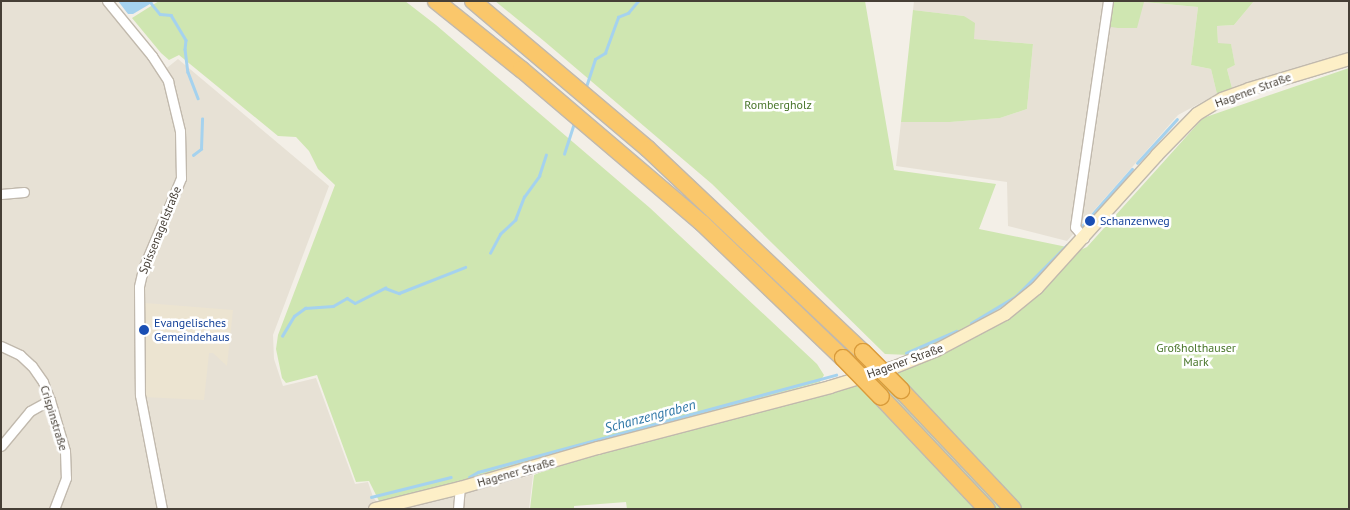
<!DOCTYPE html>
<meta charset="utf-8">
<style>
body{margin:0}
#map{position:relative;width:1350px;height:510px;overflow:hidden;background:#f3efe7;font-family:"PT Sans",sans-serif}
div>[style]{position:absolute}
.residential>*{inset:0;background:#e7e1d5}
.education>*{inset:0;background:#ece4d1}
.green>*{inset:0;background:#cfe6b1}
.water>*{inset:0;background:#a5d2ee}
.stream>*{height:2.5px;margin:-1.25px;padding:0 1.25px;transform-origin:1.25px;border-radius:1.25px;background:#a5d2ee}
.roads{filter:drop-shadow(1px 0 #c1b9ad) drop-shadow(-1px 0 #c1b9ad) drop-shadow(0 1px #c1b9ad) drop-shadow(0 -1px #c1b9ad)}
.minor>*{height:9px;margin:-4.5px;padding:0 4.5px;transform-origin:4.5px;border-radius:4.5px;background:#fff}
.secondary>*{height:12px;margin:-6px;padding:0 6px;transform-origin:6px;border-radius:6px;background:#fdefc7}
.motorway>*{height:16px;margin:-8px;padding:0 8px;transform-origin:8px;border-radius:8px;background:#fac76b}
.bridges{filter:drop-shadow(1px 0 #d99b3b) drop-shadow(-1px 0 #d99b3b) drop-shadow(0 1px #d99b3b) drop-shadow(0 -1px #d99b3b)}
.motorway-bridge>*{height:16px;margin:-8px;padding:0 8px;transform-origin:8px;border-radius:8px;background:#fac76b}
.dots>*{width:14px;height:14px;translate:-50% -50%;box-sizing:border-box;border:2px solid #fff;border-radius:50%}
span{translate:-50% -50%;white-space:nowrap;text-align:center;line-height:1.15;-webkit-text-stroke:5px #fff;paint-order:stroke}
.street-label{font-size:12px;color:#463f36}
.park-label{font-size:12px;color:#49762b}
.transit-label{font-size:12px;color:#164399}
.left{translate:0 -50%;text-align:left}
.water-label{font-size:14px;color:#3078a7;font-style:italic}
.frame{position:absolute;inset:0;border:2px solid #463f36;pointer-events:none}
</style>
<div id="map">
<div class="residential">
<i style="clip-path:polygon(1px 1px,107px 1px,163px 71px,178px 59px,329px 186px,273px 335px,274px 359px,283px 386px,316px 378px,355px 484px,368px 482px,373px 497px,382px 509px,1px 509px)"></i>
<i style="clip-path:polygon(914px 1px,1103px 1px,1099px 26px,1104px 26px,1143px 2px,1198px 7px,1191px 65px,1211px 69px,1217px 94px,1178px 115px,1067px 241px,1008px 226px,1007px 182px,896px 166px,901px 122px,950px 122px,1000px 118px,1027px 109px,1033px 44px,974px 39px,964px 16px,913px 10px)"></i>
<i style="clip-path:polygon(1254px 1px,1349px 1px,1349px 54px,1232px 88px,1227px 69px,1235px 65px,1231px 45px,1218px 44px,1217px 26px,1234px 25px)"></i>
<i style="clip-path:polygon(533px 475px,529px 509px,402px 509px)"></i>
</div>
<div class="education">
<i style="clip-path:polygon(145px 303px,233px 310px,227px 366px,213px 353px,209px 353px,204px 400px,144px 397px)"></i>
</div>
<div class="green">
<i style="clip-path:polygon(159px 1px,405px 1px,436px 25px,650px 208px,817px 364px,824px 375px,820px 382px,610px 439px,477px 478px,379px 501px,369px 481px,356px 482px,317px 375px,286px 383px,282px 378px,276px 349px,278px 335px,335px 185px,318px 169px,309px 151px,296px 137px,278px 136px,179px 55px,169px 60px,161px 53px,132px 18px)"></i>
<i style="clip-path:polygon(495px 1px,865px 1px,894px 170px,996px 184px,979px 229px,1067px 247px,1038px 280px,1009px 303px,958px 333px,909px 355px,885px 354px,712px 184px,544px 41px)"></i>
<i style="clip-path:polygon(1108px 1px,1254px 1px,1234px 25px,1217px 26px,1218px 43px,1231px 44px,1235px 65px,1227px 69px,1232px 88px,1217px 94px,1211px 69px,1191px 65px,1198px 7px,1144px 2px,1137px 28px,1118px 28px,1104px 26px)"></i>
<i style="clip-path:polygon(913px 10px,964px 16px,975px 23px,974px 39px,1033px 44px,1027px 109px,1000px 118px,950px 122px,901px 122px)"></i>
<i style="clip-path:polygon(1349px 68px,1349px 509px,627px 509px,626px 502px,574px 506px,574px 509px,530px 509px,534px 475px,598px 448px,895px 367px,1005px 314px,1069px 255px,1087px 247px,1203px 118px)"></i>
</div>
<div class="water">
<i style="clip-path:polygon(118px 1px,155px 1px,133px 14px,128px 14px)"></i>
</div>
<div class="stream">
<i style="left:151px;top:3px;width:14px;rotate:51deg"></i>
<i style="left:160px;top:14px;width:11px;rotate:5deg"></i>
<i style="left:171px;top:15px;width:29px;rotate:59deg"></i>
<i style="left:186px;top:40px;width:9px;rotate:96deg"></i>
<i style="left:185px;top:49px;width:23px;rotate:83deg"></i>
<i style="left:188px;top:72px;width:28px;rotate:69deg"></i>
<i style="left:586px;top:87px;width:29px;rotate:-72deg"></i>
<i style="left:595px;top:59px;width:12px;rotate:-31deg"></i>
<i style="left:605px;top:53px;width:38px;rotate:-70deg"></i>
<i style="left:618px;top:17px;width:11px;rotate:-22deg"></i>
<i style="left:628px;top:13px;width:16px;rotate:-50deg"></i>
<i style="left:564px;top:154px;width:35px;rotate:-72deg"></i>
<i style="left:193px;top:155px;width:10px;rotate:-37deg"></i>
<i style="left:201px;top:149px;width:30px;rotate:-88deg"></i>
<i style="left:1137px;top:163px;width:59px;rotate:-47.7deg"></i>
<i style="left:1081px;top:227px;width:77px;rotate:-48.7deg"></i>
<i style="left:490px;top:253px;width:21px;rotate:-62deg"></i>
<i style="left:500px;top:234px;width:21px;rotate:-43deg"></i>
<i style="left:515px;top:220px;width:25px;rotate:-69deg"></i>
<i style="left:524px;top:197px;width:26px;rotate:-54deg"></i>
<i style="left:539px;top:176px;width:22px;rotate:-72deg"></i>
<i style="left:971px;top:323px;width:52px;rotate:-31deg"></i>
<i style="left:1016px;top:296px;width:72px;rotate:-45deg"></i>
<i style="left:282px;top:336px;width:23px;rotate:-59deg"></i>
<i style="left:294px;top:316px;width:14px;rotate:-36deg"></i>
<i style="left:305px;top:308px;width:28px;rotate:-4deg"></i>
<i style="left:333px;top:306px;width:16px;rotate:-30deg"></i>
<i style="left:347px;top:298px;width:9px;rotate:32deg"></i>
<i style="left:355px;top:303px;width:34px;rotate:-27deg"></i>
<i style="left:385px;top:288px;width:15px;rotate:20deg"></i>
<i style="left:399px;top:293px;width:71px;rotate:-21.5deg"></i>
<i style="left:906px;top:353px;width:55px;rotate:-23.7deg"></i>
<i style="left:469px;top:477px;width:10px;rotate:-29deg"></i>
<i style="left:478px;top:472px;width:371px;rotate:-15.2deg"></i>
<i style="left:371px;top:497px;width:82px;rotate:-14deg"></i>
</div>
<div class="roads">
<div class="minor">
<i style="left:107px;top:1px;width:71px;rotate:50.7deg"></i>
<i style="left:152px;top:56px;width:30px;rotate:57deg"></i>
<i style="left:168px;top:81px;width:51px;rotate:76.5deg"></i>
<i style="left:180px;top:131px;width:47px;rotate:88.8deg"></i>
<i style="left:181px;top:178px;width:99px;rotate:112.7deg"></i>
<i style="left:143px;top:269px;width:18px;rotate:103deg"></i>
<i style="left:139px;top:287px;width:108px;rotate:89.5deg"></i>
<i style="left:140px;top:395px;width:116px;rotate:79.1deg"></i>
<i style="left:1px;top:194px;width:23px;rotate:-5deg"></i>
<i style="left:1084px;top:238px;width:14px;rotate:-129deg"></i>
<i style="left:1075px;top:227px;width:228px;rotate:-81.7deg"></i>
<i style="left:1px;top:346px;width:21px;rotate:25deg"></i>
<i style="left:20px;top:355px;width:16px;rotate:43deg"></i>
<i style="left:32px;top:366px;width:19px;rotate:55deg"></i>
<i style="left:43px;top:382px;width:19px;rotate:69deg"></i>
<i style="left:50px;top:400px;width:53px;rotate:73.6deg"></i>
<i style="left:65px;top:451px;width:27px;rotate:88deg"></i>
<i style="left:66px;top:478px;width:33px;rotate:111deg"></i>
<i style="left:1px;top:446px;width:45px;rotate:-50.4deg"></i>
<i style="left:30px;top:411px;width:23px;rotate:-29deg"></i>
<i style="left:458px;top:509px;width:21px;rotate:-85deg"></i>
</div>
<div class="secondary">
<i style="left:375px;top:509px;width:88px;rotate:-13.9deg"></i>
<i style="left:460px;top:488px;width:144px;rotate:-16.2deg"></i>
<i style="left:598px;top:448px;width:240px;rotate:-14.7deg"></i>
<i style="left:830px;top:387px;width:68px;rotate:-17.1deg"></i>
<i style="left:895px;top:367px;width:45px;rotate:-22deg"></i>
<i style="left:937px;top:350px;width:77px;rotate:-27.9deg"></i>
<i style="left:1005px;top:314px;width:41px;rotate:-39.1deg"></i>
<i style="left:1037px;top:288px;width:179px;rotate:-47.9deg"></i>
<i style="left:1157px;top:155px;width:57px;rotate:-45.7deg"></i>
<i style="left:1197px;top:114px;width:29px;rotate:-31deg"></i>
<i style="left:1222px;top:99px;width:29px;rotate:-20deg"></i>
<i style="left:1249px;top:89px;width:104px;rotate:-16.7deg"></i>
</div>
<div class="motorway">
<i style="left:436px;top:1px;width:109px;rotate:38.7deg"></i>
<i style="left:521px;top:69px;width:238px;rotate:40.4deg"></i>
<i style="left:702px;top:223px;width:195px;rotate:43.8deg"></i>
<i style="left:473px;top:1px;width:229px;rotate:40.2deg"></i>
<i style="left:648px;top:149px;width:296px;rotate:43.4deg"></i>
<i style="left:901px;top:390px;width:163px;rotate:46.7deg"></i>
<i style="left:881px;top:397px;width:154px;rotate:46.6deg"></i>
</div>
</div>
<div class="bridges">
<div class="motorway-bridge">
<i style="left:863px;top:352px;width:54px;rotate:45deg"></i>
<i style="left:843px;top:358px;width:54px;rotate:45.7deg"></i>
</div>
</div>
<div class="dots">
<i style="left:1090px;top:221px;background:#1a4fb4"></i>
<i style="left:144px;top:330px;background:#1a4fb4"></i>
</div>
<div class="street-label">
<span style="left:1253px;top:90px;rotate:-20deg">Hagener Straße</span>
<span style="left:160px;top:230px;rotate:-68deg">Spissenagelstraße</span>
<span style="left:905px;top:361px;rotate:-20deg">Hagener Straße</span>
<span style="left:54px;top:418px;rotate:73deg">Crispinstraße</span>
<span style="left:516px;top:472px;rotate:-16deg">Hagener Straße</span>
</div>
<div class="park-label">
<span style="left:778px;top:105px">Rombergholz</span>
<span style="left:1196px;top:355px">Großholthauser<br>Mark</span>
</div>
<div class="transit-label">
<span class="left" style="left:1100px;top:221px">Schanzenweg</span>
<span class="left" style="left:154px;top:330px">Evangelisches<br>Gemeindehaus</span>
</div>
<div class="water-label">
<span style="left:650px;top:416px;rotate:-15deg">Schanzengraben</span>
</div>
<div class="frame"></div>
</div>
